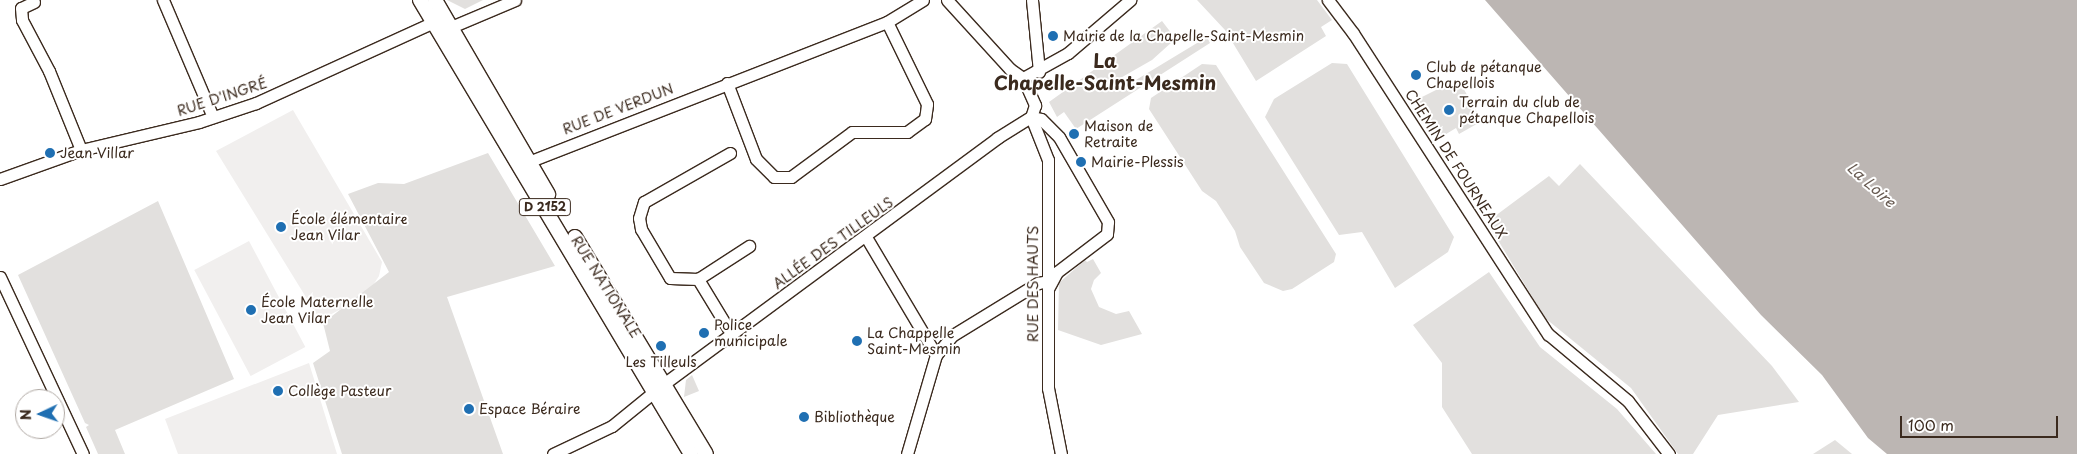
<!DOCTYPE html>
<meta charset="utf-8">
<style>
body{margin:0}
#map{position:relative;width:2077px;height:454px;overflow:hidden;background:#fff;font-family:"Playpen Sans",sans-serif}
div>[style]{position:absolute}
.built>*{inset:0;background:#f1efee;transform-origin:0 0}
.green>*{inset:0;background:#e2e0de}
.water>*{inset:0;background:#bcb6b3}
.roads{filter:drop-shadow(1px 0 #3b2a1e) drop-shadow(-1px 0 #3b2a1e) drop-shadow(0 1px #3b2a1e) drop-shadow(0 -1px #3b2a1e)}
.minor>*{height:11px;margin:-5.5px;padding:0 5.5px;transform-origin:5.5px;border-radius:5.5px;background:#fff}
.major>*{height:14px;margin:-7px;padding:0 7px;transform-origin:7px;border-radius:7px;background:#fff}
.dots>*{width:14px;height:14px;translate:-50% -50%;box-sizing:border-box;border:2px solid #fff;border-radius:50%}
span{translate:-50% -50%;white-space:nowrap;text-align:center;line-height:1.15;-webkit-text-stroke:4px #fff;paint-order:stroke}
.shield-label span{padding:1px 4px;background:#fff;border:1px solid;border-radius:4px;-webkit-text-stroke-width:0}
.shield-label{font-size:12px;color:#3b2a1e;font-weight:700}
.poi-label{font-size:14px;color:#3b2a1e}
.left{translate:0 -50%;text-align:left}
.street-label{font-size:14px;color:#3b2a1e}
.water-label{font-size:15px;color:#685b52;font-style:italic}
.district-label{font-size:19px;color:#3b2a1e;font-weight:700}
.north{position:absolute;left:15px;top:389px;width:50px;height:50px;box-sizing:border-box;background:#fff;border:1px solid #b1aaa5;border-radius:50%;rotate:267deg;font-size:14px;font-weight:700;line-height:20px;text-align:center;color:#3b2a1e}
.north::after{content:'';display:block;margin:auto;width:18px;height:22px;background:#1f6fb2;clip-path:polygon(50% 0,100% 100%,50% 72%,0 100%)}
.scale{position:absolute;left:1900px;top:416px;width:158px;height:22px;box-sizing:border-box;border:2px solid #3b2a1e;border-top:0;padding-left:6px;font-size:15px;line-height:18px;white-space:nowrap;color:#3b2a1e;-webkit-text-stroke:4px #fff;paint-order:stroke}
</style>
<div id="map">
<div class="built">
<i style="clip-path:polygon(293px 110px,382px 262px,379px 276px,366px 296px,320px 320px,216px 151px)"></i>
<i style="left:249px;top:241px;width:120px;height:62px;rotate:62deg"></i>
<i style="clip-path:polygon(309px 363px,337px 454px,178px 454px,165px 419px)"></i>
</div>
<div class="green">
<i style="clip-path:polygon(447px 0,483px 0,465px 9px)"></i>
<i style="clip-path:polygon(1197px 0,1317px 0,1332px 20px,1321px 27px,1326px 36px,1256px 81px,1225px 30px)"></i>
<i style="clip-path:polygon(1162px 21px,1172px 34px,1172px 42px,1152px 60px,1110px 84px,1116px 92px,1207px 37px,1210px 43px,1076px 129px,1064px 112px,1057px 117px,1049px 102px)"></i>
<i style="clip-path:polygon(1332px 63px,1347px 64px,1454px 237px,1448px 252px,1395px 288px,1362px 232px,1339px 235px,1265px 117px,1274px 99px)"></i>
<i style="clip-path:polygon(1202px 64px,1216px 65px,1336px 254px,1334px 262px,1292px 289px,1283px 291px,1264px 283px,1240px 247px,1235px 231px,1216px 201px,1202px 191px,1149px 109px,1151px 98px)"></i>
<i style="clip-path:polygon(1458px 79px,1482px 121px,1459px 134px,1456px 128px,1438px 139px,1416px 100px)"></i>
<i style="clip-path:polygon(488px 153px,555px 266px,447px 297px,503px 454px,342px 454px,313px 363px,330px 351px,323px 323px,389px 272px,348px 194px,378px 183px,404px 184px)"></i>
<i style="clip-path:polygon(1580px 164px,1772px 366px,1799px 402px,1718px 415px,1693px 454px,1678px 454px,1631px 388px,1545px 318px,1487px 222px,1549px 176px,1559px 186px)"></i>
<i style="clip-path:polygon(158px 201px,234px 379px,115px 430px,125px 454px,98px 454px,86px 427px,89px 425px,85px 423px,18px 275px)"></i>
<i style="clip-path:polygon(1093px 259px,1101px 273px,1094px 280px,1091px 289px,1099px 307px,1116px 314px,1129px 311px,1142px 334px,1101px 345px,1058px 330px,1059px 283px,1085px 260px,1087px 262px)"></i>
<i style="clip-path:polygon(1489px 272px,1540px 347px,1617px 409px,1656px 454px,1472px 454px,1442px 407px,1442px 363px,1413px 325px)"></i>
<i style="clip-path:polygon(692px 375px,699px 391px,684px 397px,686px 380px)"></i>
<i style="clip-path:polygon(1835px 440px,1852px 454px,1813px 454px)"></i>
</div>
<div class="water">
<i style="clip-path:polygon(1485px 0,2077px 0,2077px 454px,1887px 454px,1868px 438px,1822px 375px,1761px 315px)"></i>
</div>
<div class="roads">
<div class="minor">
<i style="left:163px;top:0;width:127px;rotate:66.9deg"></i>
<i style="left:947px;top:0;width:93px;rotate:47.6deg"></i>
<i style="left:1010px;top:69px;width:16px;rotate:35deg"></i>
<i style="left:1023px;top:78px;width:30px;rotate:66deg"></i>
<i style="left:1035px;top:105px;width:13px;rotate:108deg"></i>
<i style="left:1032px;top:0;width:72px;rotate:84.4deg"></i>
<i style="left:1328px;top:0;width:41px;rotate:52.9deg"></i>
<i style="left:1353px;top:33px;width:359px;rotate:57.1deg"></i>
<i style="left:1548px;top:334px;width:104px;rotate:39.9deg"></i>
<i style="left:1628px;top:401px;width:67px;rotate:52.3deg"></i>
<i style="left:34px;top:2px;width:14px;rotate:155deg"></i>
<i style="left:21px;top:8px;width:12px;rotate:85deg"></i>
<i style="left:22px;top:20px;width:58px;rotate:62.1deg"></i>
<i style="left:49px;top:71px;width:85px;rotate:67.9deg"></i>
<i style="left:444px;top:30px;width:77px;rotate:-22.9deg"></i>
<i style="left:1023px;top:78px;width:51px;rotate:-29.1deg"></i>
<i style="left:1068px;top:53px;width:82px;rotate:-40.5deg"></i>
<i style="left:727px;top:83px;width:81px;rotate:69.1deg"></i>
<i style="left:756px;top:159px;width:25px;rotate:45deg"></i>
<i style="left:774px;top:177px;width:17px"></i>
<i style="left:791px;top:177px;width:76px;rotate:-36.4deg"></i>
<i style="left:852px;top:132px;width:55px"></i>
<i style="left:907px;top:132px;width:22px;rotate:-36deg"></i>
<i style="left:925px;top:119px;width:15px;rotate:-82deg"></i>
<i style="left:927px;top:104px;width:91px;rotate:-116deg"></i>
<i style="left:1031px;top:117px;width:46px;rotate:68.4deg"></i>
<i style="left:1048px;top:160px;width:228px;rotate:90deg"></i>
<i style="left:1048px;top:388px;width:67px;rotate:78.9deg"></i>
<i style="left:1031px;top:117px;width:10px;rotate:11deg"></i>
<i style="left:1041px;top:119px;width:25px;rotate:45deg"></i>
<i style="left:1059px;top:137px;width:98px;rotate:60deg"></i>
<i style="left:1108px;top:222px;width:12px;rotate:95deg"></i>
<i style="left:1107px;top:234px;width:63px;rotate:142.8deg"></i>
<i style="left:1057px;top:272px;width:17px;rotate:118deg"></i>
<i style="left:523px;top:164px;width:391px;rotate:-21.3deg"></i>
<i style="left:887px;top:22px;width:42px;rotate:-31.4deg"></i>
<i style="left:0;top:179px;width:86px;rotate:-19.7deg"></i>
<i style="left:81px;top:150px;width:121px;rotate:-13.3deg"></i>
<i style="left:199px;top:122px;width:60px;rotate:-18.4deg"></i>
<i style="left:256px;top:103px;width:202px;rotate:-24.5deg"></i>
<i style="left:866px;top:237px;width:137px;rotate:59.3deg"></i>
<i style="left:0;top:277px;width:195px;rotate:64.9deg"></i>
<i style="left:698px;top:279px;width:28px;rotate:-178deg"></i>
<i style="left:670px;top:278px;width:57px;rotate:-120.6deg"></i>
<i style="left:641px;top:229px;width:11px;rotate:-100deg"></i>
<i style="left:639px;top:218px;width:17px;rotate:-73deg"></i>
<i style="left:644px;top:202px;width:99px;rotate:-29.7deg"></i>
<i style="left:732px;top:335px;width:66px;rotate:-121.3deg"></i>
<i style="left:698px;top:279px;width:61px;rotate:-32.9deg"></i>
<i style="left:553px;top:454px;width:65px;rotate:-25.4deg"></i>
<i style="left:612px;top:426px;width:68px;rotate:-39.1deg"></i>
<i style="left:665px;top:383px;width:413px;rotate:-36.4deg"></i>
<i style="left:997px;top:138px;width:40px;rotate:-32deg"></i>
<i style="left:907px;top:454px;width:103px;rotate:-73.7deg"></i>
<i style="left:936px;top:355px;width:26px;rotate:-50deg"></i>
<i style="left:953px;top:335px;width:100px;rotate:-31.5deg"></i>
<i style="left:1038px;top:283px;width:10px;rotate:-11deg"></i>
</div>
<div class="major">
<i style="left:420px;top:0;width:529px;rotate:59.17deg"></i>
<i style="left:435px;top:0;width:225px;rotate:59.8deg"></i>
<i style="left:575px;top:237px;width:253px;rotate:58.9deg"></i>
</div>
</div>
<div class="dots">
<i style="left:1053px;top:36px;background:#1f6fb2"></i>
<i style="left:1416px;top:75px;background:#1f6fb2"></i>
<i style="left:1449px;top:110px;background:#1f6fb2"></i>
<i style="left:1074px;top:134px;background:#1f6fb2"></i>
<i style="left:50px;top:153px;background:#1f6fb2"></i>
<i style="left:1081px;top:162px;background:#1f6fb2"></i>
<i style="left:281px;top:227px;background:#1f6fb2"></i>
<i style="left:251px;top:310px;background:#1f6fb2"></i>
<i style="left:704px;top:333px;background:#1f6fb2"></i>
<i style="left:857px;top:341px;background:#1f6fb2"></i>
<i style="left:661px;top:346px;background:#1f6fb2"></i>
<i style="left:278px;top:391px;background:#1f6fb2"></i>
<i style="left:469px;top:409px;background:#1f6fb2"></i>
<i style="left:804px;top:417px;background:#1f6fb2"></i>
</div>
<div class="shield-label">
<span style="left:545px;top:207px">D 2152</span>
</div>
<div class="poi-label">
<span class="left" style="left:1063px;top:36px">Mairie de la Chapelle-Saint-Mesmin</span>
<span class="left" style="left:1426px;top:75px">Club de pétanque<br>Chapellois</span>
<span class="left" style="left:1459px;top:110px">Terrain du club de<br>pétanque Chapellois</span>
<span class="left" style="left:1084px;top:134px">Maison de<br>Retraite</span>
<span class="left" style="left:60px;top:153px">Jean Villar</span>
<span class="left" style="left:1091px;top:162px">Mairie-Plessis</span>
<span class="left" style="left:291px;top:227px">École élémentaire<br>Jean Vilar</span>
<span class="left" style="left:261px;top:310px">École Maternelle<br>Jean Vilar</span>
<span class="left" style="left:714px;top:333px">Police<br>municipale</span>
<span class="left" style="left:867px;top:341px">La Chappelle<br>Saint-Mesmin</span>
<span style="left:661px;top:362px">Les Tilleuls</span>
<span class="left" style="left:288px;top:391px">Collège Pasteur</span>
<span class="left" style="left:479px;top:409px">Espace Béraire</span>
<span class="left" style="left:814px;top:417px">Bibliothèque</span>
</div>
<div class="street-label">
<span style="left:222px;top:97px;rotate:-18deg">RUE D'INGRÉ</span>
<span style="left:618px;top:109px;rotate:-21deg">RUE DE VERDUN</span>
<span style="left:1456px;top:164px;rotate:57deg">CHEMIN DE FOURNEAUX</span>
<span style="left:833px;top:243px;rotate:-36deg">ALLÉE DES TILLEULS</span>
<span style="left:1033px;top:284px;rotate:-90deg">RUE DES HAUTS</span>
<span style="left:606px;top:287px;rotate:58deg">RUE NATIONALE</span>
</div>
<div class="water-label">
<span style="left:1872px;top:184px;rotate:42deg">La Loire</span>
</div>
<div class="district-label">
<span style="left:1105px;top:72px">La<br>Chapelle-Saint-Mesmin</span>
</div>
<div class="north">N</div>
<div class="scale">100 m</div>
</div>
